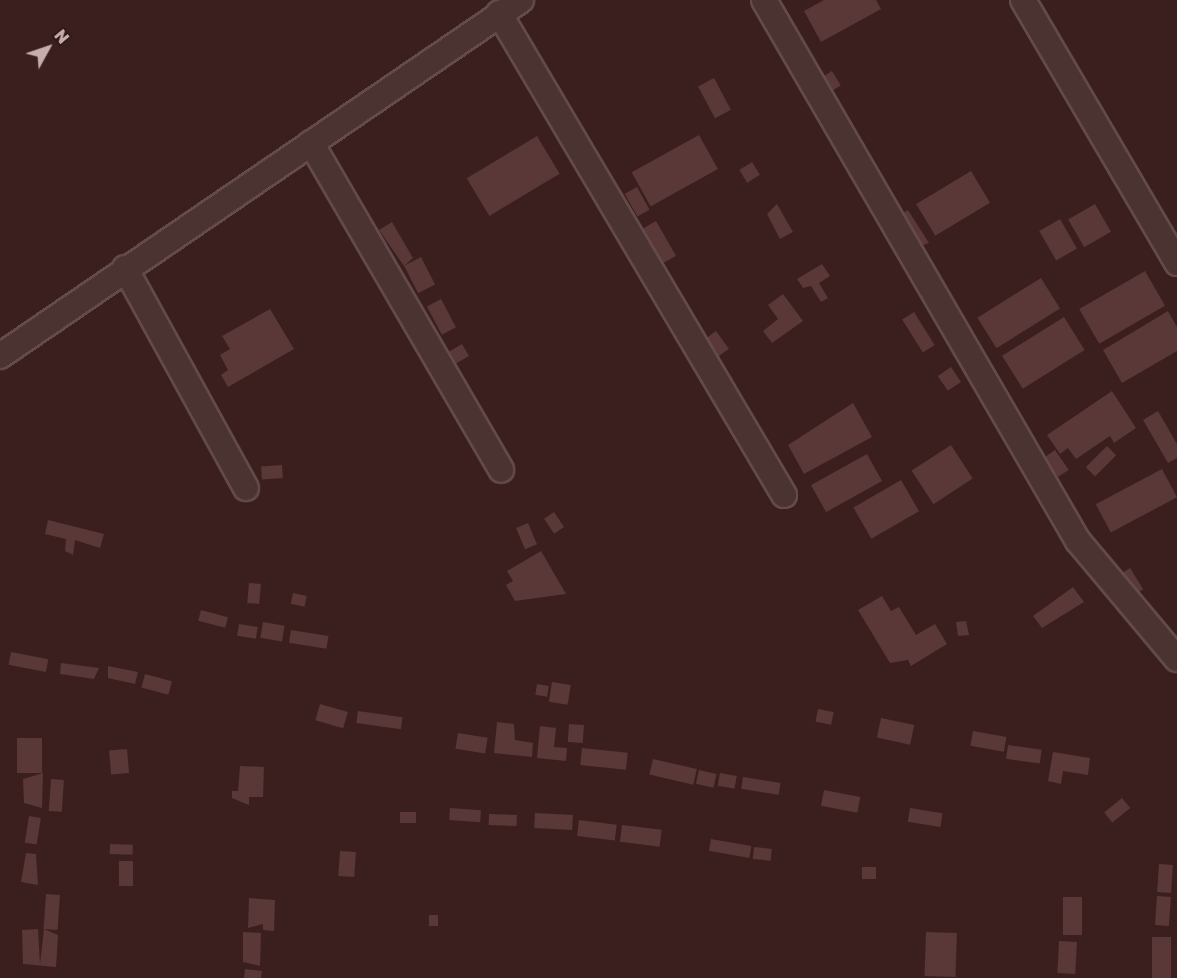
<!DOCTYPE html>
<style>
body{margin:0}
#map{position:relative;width:1177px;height:978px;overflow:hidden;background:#3a1f1e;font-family:"Golos Text",sans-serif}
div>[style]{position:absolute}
.building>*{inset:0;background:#593837;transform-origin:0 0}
.roads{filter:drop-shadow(2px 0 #624b4a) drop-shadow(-2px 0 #624b4a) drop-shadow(0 2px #624b4a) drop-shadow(0 -2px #624b4a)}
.minor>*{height:24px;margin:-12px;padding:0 12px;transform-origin:12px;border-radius:12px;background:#4b3332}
span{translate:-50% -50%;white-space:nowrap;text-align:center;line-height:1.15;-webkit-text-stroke:5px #2f1918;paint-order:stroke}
.north{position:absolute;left:18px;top:18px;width:60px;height:60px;-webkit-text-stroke:4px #2f1918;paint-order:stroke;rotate:50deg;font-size:16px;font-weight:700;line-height:24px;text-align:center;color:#c7aeac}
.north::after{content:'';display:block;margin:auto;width:21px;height:27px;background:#c7aeac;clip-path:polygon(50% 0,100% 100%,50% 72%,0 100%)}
</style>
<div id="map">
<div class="building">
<i style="clip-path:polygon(824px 0,876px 0,881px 9px,821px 42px,804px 11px)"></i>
<i style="left:832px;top:71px;width:17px;height:13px;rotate:59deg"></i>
<i style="left:714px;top:78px;width:36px;height:18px;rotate:62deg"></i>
<i style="left:699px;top:135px;width:39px;height:77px;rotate:61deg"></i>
<i style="left:537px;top:136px;width:44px;height:82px;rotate:59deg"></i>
<i style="left:752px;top:162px;width:15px;height:15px;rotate:58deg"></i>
<i style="left:971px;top:171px;width:37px;height:64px;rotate:59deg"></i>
<i style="left:637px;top:187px;width:26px;height:14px;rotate:61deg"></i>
<i style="clip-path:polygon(777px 204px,793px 232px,780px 239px,767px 214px)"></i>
<i style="left:1095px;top:204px;width:32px;height:31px;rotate:60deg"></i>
<i style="clip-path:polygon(908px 210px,929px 243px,918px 247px,899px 215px)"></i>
<i style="left:1060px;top:219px;width:34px;height:24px;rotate:60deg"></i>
<i style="left:656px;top:221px;width:40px;height:16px;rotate:60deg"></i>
<i style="clip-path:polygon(392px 222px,413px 258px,404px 266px,379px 230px)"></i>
<i style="left:421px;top:257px;width:31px;height:19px;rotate:63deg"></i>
<i style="clip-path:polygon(822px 264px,830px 276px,819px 283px,828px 298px,821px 302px,811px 286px,803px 288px,797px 279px)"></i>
<i style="left:1145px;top:271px;width:40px;height:76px;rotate:60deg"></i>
<i style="left:1041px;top:278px;width:36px;height:75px;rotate:58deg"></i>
<i style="clip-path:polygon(783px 294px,803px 321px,772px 343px,763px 331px,778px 319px,768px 305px)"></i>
<i style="left:441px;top:299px;width:32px;height:16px;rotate:62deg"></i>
<i style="clip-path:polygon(270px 309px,294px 349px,228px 387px,221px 375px,228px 370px,220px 355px,230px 349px,222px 336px)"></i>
<i style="clip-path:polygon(1168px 311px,1177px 327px,1177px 351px,1122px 383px,1103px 350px)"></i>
<i style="left:914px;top:312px;width:39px;height:14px;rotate:58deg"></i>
<i style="left:1064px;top:317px;width:39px;height:73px;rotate:58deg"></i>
<i style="left:716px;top:331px;width:22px;height:16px;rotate:54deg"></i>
<i style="left:462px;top:344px;width:14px;height:15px;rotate:60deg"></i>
<i style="left:951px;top:367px;width:18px;height:16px;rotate:56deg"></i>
<i style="clip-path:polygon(1112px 391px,1136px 428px,1114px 443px,1110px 436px,1076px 459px,1068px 448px,1060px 454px,1047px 435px)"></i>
<i style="clip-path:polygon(853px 403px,872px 437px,804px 474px,788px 445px)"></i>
<i style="clip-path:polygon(1158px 411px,1177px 444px,1177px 458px,1168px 463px,1143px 420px)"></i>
<i style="left:951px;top:445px;width:40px;height:47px;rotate:57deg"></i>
<i style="left:1107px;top:446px;width:13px;height:30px;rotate:45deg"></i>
<i style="left:1055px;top:450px;width:24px;height:13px;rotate:55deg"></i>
<i style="left:867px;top:454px;width:31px;height:64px;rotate:61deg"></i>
<i style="left:282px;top:465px;width:13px;height:21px;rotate:86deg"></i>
<i style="left:1162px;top:469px;width:32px;height:75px;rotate:62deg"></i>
<i style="left:901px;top:480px;width:36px;height:55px;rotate:60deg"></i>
<i style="left:554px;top:512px;width:18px;height:12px;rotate:56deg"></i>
<i style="clip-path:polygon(48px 520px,104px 534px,100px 548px,75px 540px,73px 555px,65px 551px,66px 539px,45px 534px)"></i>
<i style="left:528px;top:523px;width:23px;height:13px;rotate:67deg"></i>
<i style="clip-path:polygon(541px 551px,566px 594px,515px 601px,506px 585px,513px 581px,507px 571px)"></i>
<i style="left:1130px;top:568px;width:25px;height:14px;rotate:58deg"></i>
<i style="left:249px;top:583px;width:12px;height:20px;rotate:5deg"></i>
<i style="clip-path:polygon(1073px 587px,1084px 602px,1042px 628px,1033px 616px)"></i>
<i style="left:293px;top:593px;width:14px;height:11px;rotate:12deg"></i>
<i style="clip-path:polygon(882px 596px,891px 611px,899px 607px,916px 635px,935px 624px,947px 644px,911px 666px,908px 660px,890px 663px,858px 610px)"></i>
<i style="left:201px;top:610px;width:28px;height:11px;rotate:15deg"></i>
<i style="clip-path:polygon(966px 621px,969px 635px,958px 636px,956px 622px)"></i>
<i style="left:263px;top:622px;width:22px;height:16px;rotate:10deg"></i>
<i style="left:239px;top:624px;width:19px;height:12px;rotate:9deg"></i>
<i style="left:291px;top:630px;width:38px;height:13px;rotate:9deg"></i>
<i style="left:11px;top:652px;width:38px;height:13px;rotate:11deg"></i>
<i style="clip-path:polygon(61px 663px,99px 668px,94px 679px,60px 674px)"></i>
<i style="clip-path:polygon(108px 666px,138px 672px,135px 684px,108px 678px)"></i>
<i style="left:145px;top:674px;width:28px;height:14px;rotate:15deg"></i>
<i style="left:552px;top:682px;width:19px;height:20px;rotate:9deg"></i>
<i style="left:537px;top:684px;width:12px;height:11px;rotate:9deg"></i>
<i style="left:320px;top:704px;width:29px;height:17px;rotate:16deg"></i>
<i style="left:818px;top:709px;width:16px;height:13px;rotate:11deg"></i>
<i style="left:358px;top:711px;width:45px;height:12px;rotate:8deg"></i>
<i style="left:881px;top:718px;width:34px;height:20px;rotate:12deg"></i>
<i style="clip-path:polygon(497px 722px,514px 724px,515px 740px,533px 743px,532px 757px,494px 753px)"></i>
<i style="left:569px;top:724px;width:15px;height:18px;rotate:4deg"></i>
<i style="clip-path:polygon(540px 726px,556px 728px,554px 747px,567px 748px,566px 761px,537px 758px)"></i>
<i style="left:973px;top:731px;width:34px;height:15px;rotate:10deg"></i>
<i style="left:458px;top:733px;width:30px;height:16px;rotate:9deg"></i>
<i style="left:17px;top:738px;width:25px;height:35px"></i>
<i style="left:1008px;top:745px;width:34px;height:14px;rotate:8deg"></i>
<i style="left:582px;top:748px;width:46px;height:17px;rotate:6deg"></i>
<i style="left:127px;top:749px;width:24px;height:18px;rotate:85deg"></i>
<i style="clip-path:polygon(1053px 752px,1090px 758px,1088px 775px,1063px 771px,1061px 784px,1048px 781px)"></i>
<i style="left:653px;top:759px;width:45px;height:16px;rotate:13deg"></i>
<i style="clip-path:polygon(240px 766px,264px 767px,263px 797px,249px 797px,249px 805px,232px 798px,232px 791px,238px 791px)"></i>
<i style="left:699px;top:770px;width:18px;height:14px;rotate:13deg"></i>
<i style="clip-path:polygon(43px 773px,42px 808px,24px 803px,23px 779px)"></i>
<i style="left:720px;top:773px;width:17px;height:13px;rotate:10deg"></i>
<i style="left:743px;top:777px;width:38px;height:12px;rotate:9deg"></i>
<i style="left:51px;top:779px;width:13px;height:32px;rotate:4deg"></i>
<i style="left:824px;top:790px;width:37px;height:16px;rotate:11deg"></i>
<i style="left:1122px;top:798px;width:13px;height:23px;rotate:51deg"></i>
<i style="left:450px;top:808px;width:31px;height:12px;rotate:4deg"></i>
<i style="left:910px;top:808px;width:33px;height:14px;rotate:9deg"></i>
<i style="left:400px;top:812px;width:16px;height:11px"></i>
<i style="left:535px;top:813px;width:38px;height:15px;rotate:3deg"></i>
<i style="left:489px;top:814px;width:28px;height:11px;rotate:2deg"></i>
<i style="left:29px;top:816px;width:12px;height:27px;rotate:9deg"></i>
<i style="left:579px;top:820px;width:38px;height:16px;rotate:7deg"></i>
<i style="left:622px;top:825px;width:40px;height:17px;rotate:7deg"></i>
<i style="left:711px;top:839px;width:41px;height:12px;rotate:10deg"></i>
<i style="left:110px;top:844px;width:23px;height:10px;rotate:2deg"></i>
<i style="left:754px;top:847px;width:18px;height:12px;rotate:6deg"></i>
<i style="left:340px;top:851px;width:16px;height:25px;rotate:4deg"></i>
<i style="clip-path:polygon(26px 853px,36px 854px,38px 885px,21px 882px)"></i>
<i style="left:119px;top:861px;width:14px;height:25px"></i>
<i style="left:1159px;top:864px;width:14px;height:28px;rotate:4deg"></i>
<i style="left:862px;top:867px;width:14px;height:12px"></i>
<i style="left:46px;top:894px;width:14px;height:35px;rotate:4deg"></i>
<i style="left:1157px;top:896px;width:14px;height:29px;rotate:4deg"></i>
<i style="left:1063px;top:897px;width:19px;height:38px"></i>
<i style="clip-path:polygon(249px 898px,275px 900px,274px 931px,263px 930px,263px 924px,248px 928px)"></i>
<i style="left:429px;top:915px;width:9px;height:11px"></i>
<i style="clip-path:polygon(38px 929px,40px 964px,44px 929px,58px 935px,56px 967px,23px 964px,22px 930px)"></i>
<i style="clip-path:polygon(243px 932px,261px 933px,260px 966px,243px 962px)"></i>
<i style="left:926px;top:932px;width:31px;height:44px;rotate:2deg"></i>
<i style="left:1152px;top:937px;width:19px;height:41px"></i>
<i style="left:1059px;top:941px;width:18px;height:32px;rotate:3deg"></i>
<i style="clip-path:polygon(245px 969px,262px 971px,261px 978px,244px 978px)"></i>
</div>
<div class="roads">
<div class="minor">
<i style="left:764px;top:0;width:626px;rotate:59.87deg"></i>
<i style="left:1078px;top:541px;width:154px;rotate:50deg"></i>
<i style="left:1023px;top:0;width:305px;rotate:59.6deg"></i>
<i style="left:499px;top:13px;width:560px;rotate:59.4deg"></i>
<i style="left:311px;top:143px;width:378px;rotate:59.8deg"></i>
<i style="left:125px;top:268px;width:251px;rotate:61.2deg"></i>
<i style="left:0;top:356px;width:631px;rotate:-34.34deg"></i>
</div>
</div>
<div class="north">N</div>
</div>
